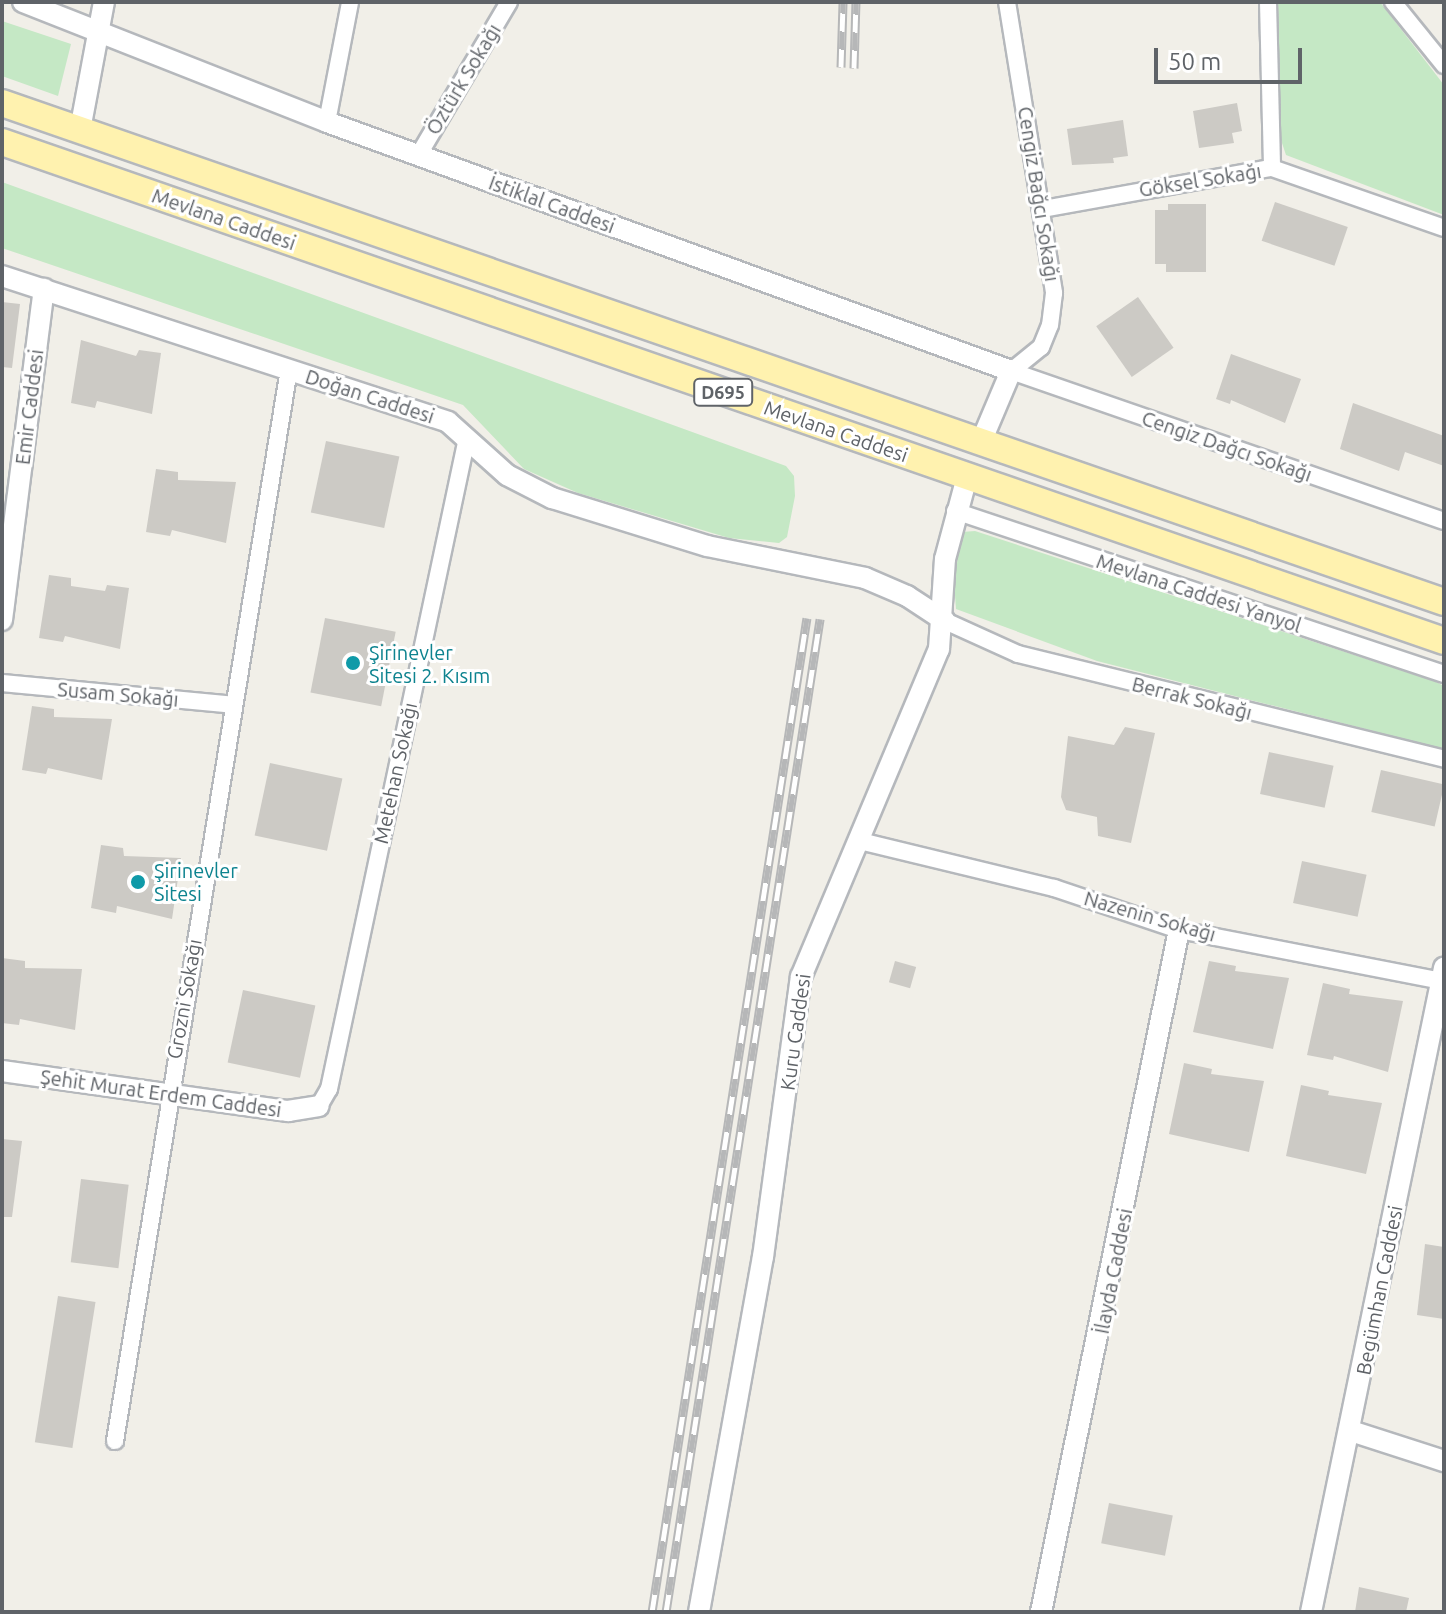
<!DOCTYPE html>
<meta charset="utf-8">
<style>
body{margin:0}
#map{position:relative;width:1446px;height:1614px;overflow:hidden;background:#f1efe8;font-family:Ubuntu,sans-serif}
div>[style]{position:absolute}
.green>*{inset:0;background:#c5e8c5}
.building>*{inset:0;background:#cccac5;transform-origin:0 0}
.roads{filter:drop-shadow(2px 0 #b5b8bc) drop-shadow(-2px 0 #b5b8bc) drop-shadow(0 2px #b5b8bc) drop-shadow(0 -2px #b5b8bc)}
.minor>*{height:16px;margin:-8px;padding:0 8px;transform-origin:8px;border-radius:8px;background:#fff}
.tertiary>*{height:20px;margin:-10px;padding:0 10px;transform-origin:10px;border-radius:10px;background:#fff}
.primary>*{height:26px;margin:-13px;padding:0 13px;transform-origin:13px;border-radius:13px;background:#fff2af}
.rail>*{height:9px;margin-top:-4.5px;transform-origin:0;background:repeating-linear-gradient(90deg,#fff 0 18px,#b6b7b8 0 36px);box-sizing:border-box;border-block:2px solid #b6b7b8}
.dots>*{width:22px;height:22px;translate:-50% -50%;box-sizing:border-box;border:4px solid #fff;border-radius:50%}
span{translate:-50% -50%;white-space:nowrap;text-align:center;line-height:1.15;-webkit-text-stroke:6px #fff;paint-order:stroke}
.shield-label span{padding:2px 6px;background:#fff;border:2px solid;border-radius:6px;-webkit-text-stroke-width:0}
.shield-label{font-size:18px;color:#5f6368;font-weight:700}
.street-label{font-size:20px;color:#5f6368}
.culture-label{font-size:20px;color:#0d838f}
.left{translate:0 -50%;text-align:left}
.frame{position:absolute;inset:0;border:4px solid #5f6368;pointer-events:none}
.scale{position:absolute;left:1154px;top:48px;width:148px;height:36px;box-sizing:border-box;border:4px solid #5f6368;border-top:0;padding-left:10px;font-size:24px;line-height:28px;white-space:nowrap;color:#5f6368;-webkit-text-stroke:6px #fff;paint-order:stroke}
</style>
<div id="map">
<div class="green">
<i style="clip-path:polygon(1278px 2px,1380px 2px,1444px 85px,1444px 215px,1286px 155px,1281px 140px)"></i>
<i style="clip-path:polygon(2px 21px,71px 44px,58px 96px,2px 76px)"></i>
<i style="clip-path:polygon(2px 182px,786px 466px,794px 476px,795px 496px,787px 537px,779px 543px,729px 538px,578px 493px,524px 469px,463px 405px,2px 248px)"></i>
<i style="clip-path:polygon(975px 531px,1434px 681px,1444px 686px,1444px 749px,1097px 661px,956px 609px,954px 581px,962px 532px)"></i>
</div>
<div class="building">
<i style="clip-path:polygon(1237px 103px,1242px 131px,1232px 133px,1234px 143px,1199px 148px,1193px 111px)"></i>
<i style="clip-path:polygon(1123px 120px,1128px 156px,1113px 158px,1114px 163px,1072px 165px,1067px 129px)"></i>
<i style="left:1275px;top:202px;width:77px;height:41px;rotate:19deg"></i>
<i style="clip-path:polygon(1168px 204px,1206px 204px,1206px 272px,1166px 272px,1166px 264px,1155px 264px,1155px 210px,1168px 210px)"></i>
<i style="left:1138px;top:297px;width:62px;height:51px;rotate:55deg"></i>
<i style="clip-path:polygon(2px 302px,20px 304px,12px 368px,2px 367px)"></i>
<i style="clip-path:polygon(81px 340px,136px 356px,139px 350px,161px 353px,152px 414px,97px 401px,95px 408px,71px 403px)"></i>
<i style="clip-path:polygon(1231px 354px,1301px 379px,1285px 423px,1231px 400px,1230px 404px,1216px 399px)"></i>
<i style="clip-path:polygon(1353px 403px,1444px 436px,1444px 466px,1405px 452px,1399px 471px,1340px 449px)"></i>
<i style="left:326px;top:441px;width:75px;height:73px;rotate:12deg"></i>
<i style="clip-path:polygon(156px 469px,178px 472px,178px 480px,236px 482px,226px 543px,172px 530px,170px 536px,146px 532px)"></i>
<i style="clip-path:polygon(49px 575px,71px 578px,71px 586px,105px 591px,107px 585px,129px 588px,120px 649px,65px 636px,63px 642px,39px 638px)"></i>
<i style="left:325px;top:618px;width:72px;height:76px;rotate:11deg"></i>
<i style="clip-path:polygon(32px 706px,54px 709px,54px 717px,112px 719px,102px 780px,48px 768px,46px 774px,22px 770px)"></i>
<i style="clip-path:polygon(1125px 727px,1155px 733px,1131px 843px,1098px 836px,1097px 817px,1066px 810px,1061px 797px,1068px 736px,1114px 745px)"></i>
<i style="left:1269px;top:752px;width:66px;height:43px;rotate:12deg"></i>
<i style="left:270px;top:763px;width:74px;height:74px;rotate:12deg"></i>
<i style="left:1381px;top:770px;width:65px;height:43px;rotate:13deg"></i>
<i style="clip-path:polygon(101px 845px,123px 848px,124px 856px,181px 858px,172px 919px,117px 906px,116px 913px,91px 908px)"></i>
<i style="left:1302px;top:861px;width:66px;height:43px;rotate:12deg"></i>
<i style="clip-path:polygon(2px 958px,25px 961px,25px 968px,82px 969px,75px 1030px,20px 1019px,19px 1025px,2px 1023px)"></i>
<i style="left:895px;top:961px;width:22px;height:22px;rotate:16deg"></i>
<i style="clip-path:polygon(1209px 961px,1236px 966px,1235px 971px,1289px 978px,1273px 1049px,1193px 1032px)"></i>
<i style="clip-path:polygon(1323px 983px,1350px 989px,1349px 994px,1403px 1001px,1388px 1072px,1334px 1056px,1333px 1060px,1307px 1055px)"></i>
<i style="left:243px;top:990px;width:74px;height:74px;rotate:12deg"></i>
<i style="clip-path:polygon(1184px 1063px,1212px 1069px,1211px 1074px,1264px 1081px,1249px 1152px,1169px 1134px)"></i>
<i style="clip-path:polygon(1301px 1085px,1329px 1091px,1328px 1095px,1382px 1103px,1366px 1174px,1286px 1156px)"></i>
<i style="clip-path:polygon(2px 1139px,22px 1141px,12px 1217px,2px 1217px)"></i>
<i style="left:81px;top:1179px;width:48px;height:84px;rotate:7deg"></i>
<i style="clip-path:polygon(1425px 1244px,1444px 1247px,1444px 1319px,1417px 1315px)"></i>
<i style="left:58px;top:1296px;width:38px;height:148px;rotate:9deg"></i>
<i style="left:1109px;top:1503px;width:65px;height:41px;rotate:11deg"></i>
<i style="clip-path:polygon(1359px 1587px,1409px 1598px,1406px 1612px,1355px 1612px)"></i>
</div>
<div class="roads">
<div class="minor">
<i style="left:1007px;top:2px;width:295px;rotate:80.8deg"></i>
<i style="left:1054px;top:293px;width:32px;rotate:97deg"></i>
<i style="left:1050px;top:325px;width:24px;rotate:112deg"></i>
<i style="left:1041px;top:347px;width:38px;rotate:141deg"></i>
<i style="left:1268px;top:2px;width:166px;rotate:88.6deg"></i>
<i style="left:1393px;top:2px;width:81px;rotate:51deg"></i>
<i style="left:327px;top:122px;width:122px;rotate:-79.1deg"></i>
<i style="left:418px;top:156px;width:179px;rotate:-59.4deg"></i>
<i style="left:1043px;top:209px;width:233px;rotate:-10.2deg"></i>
<i style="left:1272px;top:168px;width:182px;rotate:19.2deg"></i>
<i style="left:1011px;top:371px;width:458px;rotate:19.1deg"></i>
<i style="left:955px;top:511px;width:515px;rotate:18.43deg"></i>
<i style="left:945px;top:621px;width:80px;rotate:24.3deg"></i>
<i style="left:1018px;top:654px;width:439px;rotate:13.8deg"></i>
<i style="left:2px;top:683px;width:232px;rotate:5.4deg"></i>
<i style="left:860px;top:841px;width:200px;rotate:13.6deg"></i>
<i style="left:1054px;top:888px;width:132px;rotate:18.6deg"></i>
<i style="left:1179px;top:930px;width:267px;rotate:11deg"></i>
<i style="left:319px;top:1106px;width:20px;rotate:-60deg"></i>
<i style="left:329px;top:1089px;width:665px;rotate:-78.03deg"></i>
<i style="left:115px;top:1441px;width:1086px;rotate:-80.78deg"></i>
</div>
<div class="tertiary">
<i style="left:23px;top:2px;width:327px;rotate:21.5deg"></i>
<i style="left:327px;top:122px;width:728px;rotate:20deg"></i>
<i style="left:1011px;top:371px;width:77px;rotate:112.9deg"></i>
<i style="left:80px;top:130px;width:130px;rotate:-79.4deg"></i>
<i style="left:2px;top:276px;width:469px;rotate:18.1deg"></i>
<i style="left:448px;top:422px;width:79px;rotate:41.9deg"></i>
<i style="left:507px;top:475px;width:51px;rotate:27.1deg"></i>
<i style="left:552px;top:498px;width:162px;rotate:17.2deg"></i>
<i style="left:707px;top:546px;width:161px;rotate:11.4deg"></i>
<i style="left:865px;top:578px;width:46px;rotate:23.2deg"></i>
<i style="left:907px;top:596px;width:45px;rotate:33.3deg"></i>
<i style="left:2px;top:620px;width:334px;rotate:-82.8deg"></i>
<i style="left:2px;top:1071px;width:289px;rotate:8deg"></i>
<i style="left:288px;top:1111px;width:31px;rotate:-9deg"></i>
<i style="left:1351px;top:1431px;width:98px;rotate:17.9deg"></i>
<i style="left:699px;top:1612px;width:361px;rotate:-79.8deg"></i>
<i style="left:763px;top:1257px;width:283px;rotate:-82.3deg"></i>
<i style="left:801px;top:977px;width:356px;rotate:-67.2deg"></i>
<i style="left:939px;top:649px;width:90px;rotate:-86.2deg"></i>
<i style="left:945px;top:559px;width:85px;rotate:-75deg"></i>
<i style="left:1041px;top:1612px;width:696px;rotate:-78.56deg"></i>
<i style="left:1311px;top:1612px;width:658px;rotate:-78.33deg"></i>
</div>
<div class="primary">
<i style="left:2px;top:103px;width:1526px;rotate:19.09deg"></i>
<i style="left:2px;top:142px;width:1526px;rotate:19.09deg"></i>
</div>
</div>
<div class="rail">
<i style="left:841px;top:67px;width:65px;rotate:-88.2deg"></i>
<i style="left:854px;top:68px;width:66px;rotate:-88.3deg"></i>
<i style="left:652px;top:1612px;width:1006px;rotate:-81.14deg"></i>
<i style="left:666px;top:1612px;width:1005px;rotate:-81.18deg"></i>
</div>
<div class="dots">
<i style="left:353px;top:663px;background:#0f9aa8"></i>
<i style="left:138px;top:882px;background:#0f9aa8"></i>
</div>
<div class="shield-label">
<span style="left:723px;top:392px">D695</span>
</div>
<div class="street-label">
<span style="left:463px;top:79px;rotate:-59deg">Öztürk Sokağı</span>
<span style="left:1200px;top:180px;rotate:-9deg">Göksel Sokağı</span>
<span style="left:1039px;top:194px;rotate:81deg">Cengiz Bağcı Sokağı</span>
<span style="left:552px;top:204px;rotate:20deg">İstiklal Caddesi</span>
<span style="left:224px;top:219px;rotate:19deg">Mevlana Caddesi</span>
<span style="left:370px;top:396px;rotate:18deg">Doğan Caddesi</span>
<span style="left:29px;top:407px;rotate:-83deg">Emir Caddesi</span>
<span style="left:836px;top:431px;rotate:19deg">Mevlana Caddesi</span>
<span style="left:1227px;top:446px;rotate:19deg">Cengiz Dağcı Sokağı</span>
<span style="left:1199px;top:593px;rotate:18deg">Mevlana Caddesi Yanyol</span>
<span style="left:118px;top:694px;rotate:5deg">Susam Sokağı</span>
<span style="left:1192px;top:698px;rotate:14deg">Berrak Sokağı</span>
<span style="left:395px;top:773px;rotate:-78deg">Metehan Sokağı</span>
<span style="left:1150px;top:916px;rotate:16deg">Nazenin Sokağı</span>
<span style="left:184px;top:999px;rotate:-80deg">Grozni Sokağı</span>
<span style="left:795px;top:1032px;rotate:-82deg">Kuru Caddesi</span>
<span style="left:161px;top:1093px;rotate:8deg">Şehit Murat Erdem Caddesi</span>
<span style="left:1113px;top:1271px;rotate:-79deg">İlayda Caddesi</span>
<span style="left:1379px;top:1290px;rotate:-79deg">Begümhan Caddesi</span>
</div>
<div class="culture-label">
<span class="left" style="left:369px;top:664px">Şirinevler<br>Sitesi 2. Kısım</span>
<span class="left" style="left:154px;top:882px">Şirinevler<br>Sitesi</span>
</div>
<div class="frame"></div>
<div class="scale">50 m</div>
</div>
